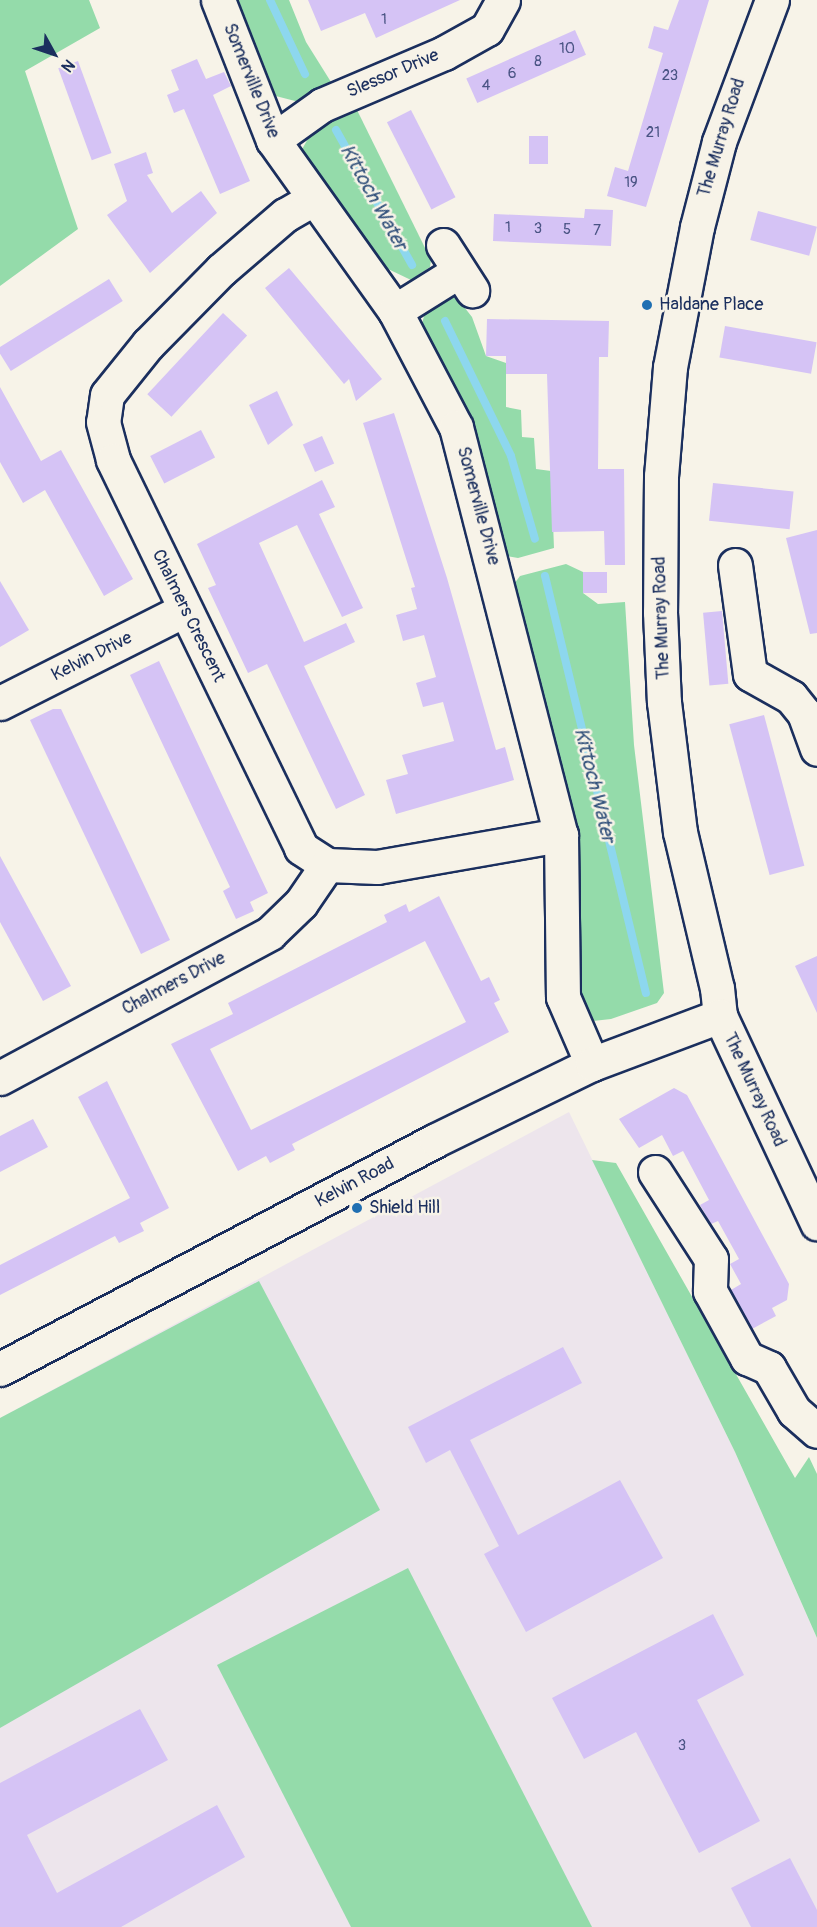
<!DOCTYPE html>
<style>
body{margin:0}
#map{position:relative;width:817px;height:1927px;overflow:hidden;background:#f7f3e8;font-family:Pangolin,sans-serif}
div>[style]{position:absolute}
.built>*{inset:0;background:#ede5ec}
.green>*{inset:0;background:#94dbaa}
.stream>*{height:8px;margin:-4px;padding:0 4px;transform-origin:4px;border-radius:4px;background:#8dd7ee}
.building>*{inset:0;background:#d5c3f5;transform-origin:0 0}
.roads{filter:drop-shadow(2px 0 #1b2f5e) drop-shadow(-2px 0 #1b2f5e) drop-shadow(0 2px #1b2f5e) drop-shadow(0 -2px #1b2f5e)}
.minor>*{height:33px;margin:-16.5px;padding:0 16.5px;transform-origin:16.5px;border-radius:16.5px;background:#f7f3e8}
.dots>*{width:16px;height:16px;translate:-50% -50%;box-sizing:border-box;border:3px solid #f7f3e8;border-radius:50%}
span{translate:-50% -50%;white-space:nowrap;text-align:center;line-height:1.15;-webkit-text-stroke:5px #f7f3e8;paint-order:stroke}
.number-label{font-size:15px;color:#4a5484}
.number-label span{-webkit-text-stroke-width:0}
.street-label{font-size:18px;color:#1b2f5e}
.poi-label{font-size:18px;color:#1b2f5e}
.left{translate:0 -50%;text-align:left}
.water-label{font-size:20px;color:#32517b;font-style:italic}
.north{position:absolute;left:24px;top:24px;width:60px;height:60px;-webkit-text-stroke:4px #f7f3e8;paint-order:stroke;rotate:130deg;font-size:16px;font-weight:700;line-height:24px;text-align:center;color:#1b2f5e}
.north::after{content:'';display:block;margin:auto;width:21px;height:27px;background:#1b2f5e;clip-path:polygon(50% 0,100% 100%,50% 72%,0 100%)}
</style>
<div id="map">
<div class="built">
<i style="clip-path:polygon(569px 1112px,735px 1452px,817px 1638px,817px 1927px,0 1927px,0 1418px)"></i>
</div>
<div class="green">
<i style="clip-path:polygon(0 0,89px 0,100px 28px,25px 71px,78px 229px,0 286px)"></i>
<i style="clip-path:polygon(232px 0,289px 0,306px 42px,331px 82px,299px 102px,268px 94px)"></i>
<i style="clip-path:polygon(356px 108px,431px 260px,430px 267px,411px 280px,386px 268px,300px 153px,310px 135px)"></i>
<i style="clip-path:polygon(446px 296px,457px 298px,472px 317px,486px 356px,506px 363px,506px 407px,521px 410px,522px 437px,534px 438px,536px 469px,551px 471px,554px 548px,518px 558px,500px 555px,464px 417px,422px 324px,427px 304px)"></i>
<i style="clip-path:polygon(566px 564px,583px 572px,583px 593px,598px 604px,625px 602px,634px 745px,664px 993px,657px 1003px,611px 1019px,584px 1022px,532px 674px,514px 584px,520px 576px)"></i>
<i style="clip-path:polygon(592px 1160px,616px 1163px,795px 1478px,809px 1457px,817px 1474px,817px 1638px,735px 1452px)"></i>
<i style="clip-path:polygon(259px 1281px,380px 1510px,0 1728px,0 1418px)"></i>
<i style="clip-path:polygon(408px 1568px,592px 1927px,351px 1927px,217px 1665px)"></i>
</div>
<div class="stream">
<i style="left:270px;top:0;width:82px;rotate:64.7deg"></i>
<i style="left:336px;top:130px;width:155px;rotate:60.6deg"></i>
<i style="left:445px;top:321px;width:150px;rotate:63.9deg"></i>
<i style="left:511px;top:456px;width:86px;rotate:73.9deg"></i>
<i style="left:545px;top:576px;width:429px;rotate:76.4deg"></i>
</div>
<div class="building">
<i style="clip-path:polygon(308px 0,460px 0,376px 38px,365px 13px,321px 31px)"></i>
<i style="clip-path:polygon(679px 0,709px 0,646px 207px,607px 196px,615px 167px,628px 171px,663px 53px,648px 48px,654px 26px,668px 30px)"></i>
<i style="left:575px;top:30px;width:27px;height:119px;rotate:66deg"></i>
<i style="clip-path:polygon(197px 59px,206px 79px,224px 72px,231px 86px,213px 95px,250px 181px,220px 194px,184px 109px,174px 113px,167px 95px,179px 90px,171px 70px)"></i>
<i style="left:78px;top:61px;width:98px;height:21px;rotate:70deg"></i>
<i style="left:411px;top:110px;width:98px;height:27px;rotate:63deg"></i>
<i style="left:529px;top:136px;width:19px;height:28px"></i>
<i style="clip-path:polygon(146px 152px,153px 173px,147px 175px,172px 213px,201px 191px,217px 213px,150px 273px,107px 215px,127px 201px,114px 164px)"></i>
<i style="clip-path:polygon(585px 209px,613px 210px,611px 246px,493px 241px,494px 214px,584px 218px)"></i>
<i style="left:758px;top:211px;width:61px;height:30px;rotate:15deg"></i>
<i style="clip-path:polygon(289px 268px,382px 379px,356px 401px,349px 379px,344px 384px,265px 288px)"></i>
<i style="left:109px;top:279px;width:26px;height:132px;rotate:58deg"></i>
<i style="left:223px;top:313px;width:33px;height:111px;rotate:43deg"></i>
<i style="clip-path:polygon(487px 319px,609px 321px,608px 357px,599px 357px,598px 469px,624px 469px,625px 565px,605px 565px,604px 531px,552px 532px,547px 374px,506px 374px,506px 356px,486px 356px)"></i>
<i style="left:725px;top:326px;width:93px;height:32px;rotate:10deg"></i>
<i style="clip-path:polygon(0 387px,41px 461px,61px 450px,133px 579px,104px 596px,45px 490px,23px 503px,0 462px)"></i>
<i style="clip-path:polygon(277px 391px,293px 425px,268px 445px,249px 405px)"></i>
<i style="clip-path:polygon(394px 413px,447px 578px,496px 750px,505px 747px,514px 780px,396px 814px,386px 780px,408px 774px,402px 755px,454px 741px,443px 702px,423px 707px,416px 683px,436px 677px,424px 635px,403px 641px,396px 615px,417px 609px,411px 588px,415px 587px,363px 423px)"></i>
<i style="left:201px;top:430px;width:31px;height:57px;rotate:63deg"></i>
<i style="left:322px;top:436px;width:30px;height:21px;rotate:66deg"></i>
<i style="clip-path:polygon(322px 480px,335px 507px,319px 514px,363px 608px,342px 617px,297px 525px,259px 543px,304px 642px,346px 623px,355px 642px,304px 666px,365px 795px,336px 809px,267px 664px,248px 673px,208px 588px,216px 585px,197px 544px)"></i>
<i style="left:713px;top:483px;width:81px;height:38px;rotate:6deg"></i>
<i style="clip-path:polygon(817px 530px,817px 633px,810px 634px,786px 538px)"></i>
<i style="left:583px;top:572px;width:24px;height:21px"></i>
<i style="clip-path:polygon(0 581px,29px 630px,0 647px)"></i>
<i style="left:722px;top:611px;width:73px;height:19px;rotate:85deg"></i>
<i style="clip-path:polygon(159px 661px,268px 893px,250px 902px,254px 911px,236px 919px,223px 891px,230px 887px,130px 675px)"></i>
<i style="clip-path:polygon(53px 709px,61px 709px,170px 940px,141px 954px,30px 720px)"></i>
<i style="left:764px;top:715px;width:156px;height:36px;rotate:75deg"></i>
<i style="clip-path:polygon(0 856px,71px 986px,43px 1001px,0 922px)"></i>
<i style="clip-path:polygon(evenodd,439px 896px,481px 981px,489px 977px,500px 1000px,494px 1003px,509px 1032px,292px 1144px,295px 1150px,270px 1163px,266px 1156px,238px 1171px,171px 1044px,233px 1014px,228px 1003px,387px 922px,384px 915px,406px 904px,409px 912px,439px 896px,425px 941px,466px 1022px,251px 1130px,210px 1049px,425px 941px)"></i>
<i style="clip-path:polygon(817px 956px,817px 1013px,795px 966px)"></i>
<i style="clip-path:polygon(107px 1081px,169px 1208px,140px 1223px,144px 1231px,119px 1243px,115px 1236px,0 1295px,0 1265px,130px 1198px,78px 1097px)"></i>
<i style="clip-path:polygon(674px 1088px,687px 1095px,789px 1284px,787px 1300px,772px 1308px,776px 1316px,752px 1329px,731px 1290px,741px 1284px,730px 1264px,739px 1259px,718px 1221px,711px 1224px,700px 1205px,709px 1200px,683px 1151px,673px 1156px,662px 1135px,639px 1148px,619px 1119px)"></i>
<i style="clip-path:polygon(33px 1119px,48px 1147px,0 1172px,0 1136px)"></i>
<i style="clip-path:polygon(563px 1347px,582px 1383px,470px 1440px,518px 1535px,620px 1480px,663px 1558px,526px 1632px,484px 1554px,499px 1546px,450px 1450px,426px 1463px,408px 1427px)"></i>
<i style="clip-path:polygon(713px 1614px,744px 1675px,697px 1700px,760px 1821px,699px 1853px,636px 1732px,584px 1759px,552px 1698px)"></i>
<i style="clip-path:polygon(140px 1709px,168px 1760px,27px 1835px,57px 1893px,217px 1805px,245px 1857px,121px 1927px,0 1927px,0 1783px)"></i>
<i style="clip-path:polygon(790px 1858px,817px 1910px,817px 1927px,751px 1927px,731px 1888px)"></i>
</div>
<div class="roads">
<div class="minor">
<i style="left:218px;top:0;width:150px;rotate:68.6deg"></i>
<i style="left:273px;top:140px;width:210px;rotate:54.5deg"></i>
<i style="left:395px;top:311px;width:131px;rotate:62.3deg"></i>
<i style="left:456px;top:427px;width:421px;rotate:75.6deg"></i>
<i style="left:561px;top:835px;width:162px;rotate:89.3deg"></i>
<i style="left:563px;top:997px;width:73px;rotate:66.6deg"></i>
<i style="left:772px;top:0;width:152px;rotate:110.5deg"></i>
<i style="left:719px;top:142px;width:88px;rotate:104.5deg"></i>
<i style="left:697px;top:227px;width:143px;rotate:100.9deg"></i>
<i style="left:670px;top:367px;width:109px;rotate:94.7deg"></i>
<i style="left:661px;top:476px;width:136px;rotate:90.4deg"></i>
<i style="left:660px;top:612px;width:90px;rotate:87.5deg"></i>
<i style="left:664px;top:702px;width:131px;rotate:83deg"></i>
<i style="left:680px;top:832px;width:160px;rotate:76.7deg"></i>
<i style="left:717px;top:988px;width:28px;rotate:84deg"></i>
<i style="left:720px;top:1016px;width:229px;rotate:64.9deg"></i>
<i style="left:273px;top:140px;width:60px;rotate:-35.5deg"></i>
<i style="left:322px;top:105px;width:133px;rotate:-23.1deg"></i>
<i style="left:444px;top:53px;width:49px;rotate:-29.2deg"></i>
<i style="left:487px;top:29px;width:33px;rotate:-61deg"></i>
<i style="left:313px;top:199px;width:32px;rotate:150deg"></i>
<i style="left:285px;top:215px;width:84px;rotate:139.3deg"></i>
<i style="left:221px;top:270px;width:104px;rotate:134.6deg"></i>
<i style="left:148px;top:344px;width:65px;rotate:128.8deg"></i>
<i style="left:107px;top:395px;width:27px;rotate:98deg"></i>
<i style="left:103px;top:422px;width:39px;rotate:75deg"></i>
<i style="left:113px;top:460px;width:431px;rotate:64.1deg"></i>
<i style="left:301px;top:848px;width:31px;rotate:33deg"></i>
<i style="left:327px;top:865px;width:50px;rotate:2.3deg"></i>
<i style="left:377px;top:867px;width:187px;rotate:-9.9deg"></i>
<i style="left:443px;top:245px;width:54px;rotate:57.2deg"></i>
<i style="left:395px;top:311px;width:75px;rotate:-32deg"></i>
<i style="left:735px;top:565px;width:110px;rotate:82.2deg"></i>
<i style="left:750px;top:674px;width:47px;rotate:29.3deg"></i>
<i style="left:791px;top:697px;width:21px;rotate:51deg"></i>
<i style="left:804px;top:713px;width:38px;rotate:70deg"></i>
<i style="left:0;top:703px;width:206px;rotate:-26.8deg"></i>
<i style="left:0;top:1078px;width:306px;rotate:-28.2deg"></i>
<i style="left:270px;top:933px;width:43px;rotate:-44.1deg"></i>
<i style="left:301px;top:903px;width:46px;rotate:-55.6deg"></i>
<i style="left:655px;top:1172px;width:103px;rotate:57.2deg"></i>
<i style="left:711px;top:1259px;width:32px;rotate:92deg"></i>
<i style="left:710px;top:1291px;width:77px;rotate:61.1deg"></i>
<i style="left:747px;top:1358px;width:24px;rotate:24deg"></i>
<i style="left:769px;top:1368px;width:50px;rotate:59.8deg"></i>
<i style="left:794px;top:1411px;width:30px;rotate:41deg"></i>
<i style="left:0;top:1369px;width:492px;rotate:-27.7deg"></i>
<i style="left:436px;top:1140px;width:174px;rotate:-26deg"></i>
<i style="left:592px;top:1064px;width:137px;rotate:-20.6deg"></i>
</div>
</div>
<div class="dots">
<i style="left:647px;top:305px;background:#1f6fb2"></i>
<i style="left:357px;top:1208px;background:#1f6fb2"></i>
</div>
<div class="number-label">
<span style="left:384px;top:20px">1</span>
<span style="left:567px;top:49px">10</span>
<span style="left:538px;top:62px">8</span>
<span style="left:512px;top:74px">6</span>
<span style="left:670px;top:76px">23</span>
<span style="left:486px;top:86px">4</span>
<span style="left:653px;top:133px">21</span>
<span style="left:631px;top:183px">19</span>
<span style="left:508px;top:228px">1</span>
<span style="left:538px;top:229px">3</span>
<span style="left:567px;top:230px">5</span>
<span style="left:597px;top:231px">7</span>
<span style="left:682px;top:1746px">3</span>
</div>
<div class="street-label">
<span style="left:393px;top:74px;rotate:-23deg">Slessor Drive</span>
<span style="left:251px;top:81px;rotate:68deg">Somerville Drive</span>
<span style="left:722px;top:138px;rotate:-73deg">The Murray Road</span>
<span style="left:478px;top:506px;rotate:75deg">Somerville Drive</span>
<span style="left:188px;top:616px;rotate:64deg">Chalmers Crescent</span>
<span style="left:662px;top:618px;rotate:-92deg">The Murray Road</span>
<span style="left:92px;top:657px;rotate:-27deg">Kelvin Drive</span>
<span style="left:174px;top:984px;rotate:-28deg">Chalmers Drive</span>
<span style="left:754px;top:1090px;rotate:65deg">The Murray Road</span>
<span style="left:355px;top:1183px;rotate:-28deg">Kelvin Road</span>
</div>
<div class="poi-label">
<span class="left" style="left:659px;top:305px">Haldane Place</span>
<span class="left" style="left:369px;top:1208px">Shield Hill</span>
</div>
<div class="water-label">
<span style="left:374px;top:197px;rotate:61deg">Kittoch Water</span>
<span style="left:595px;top:785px;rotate:76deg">Kittoch Water</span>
</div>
<div class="north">N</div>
</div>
